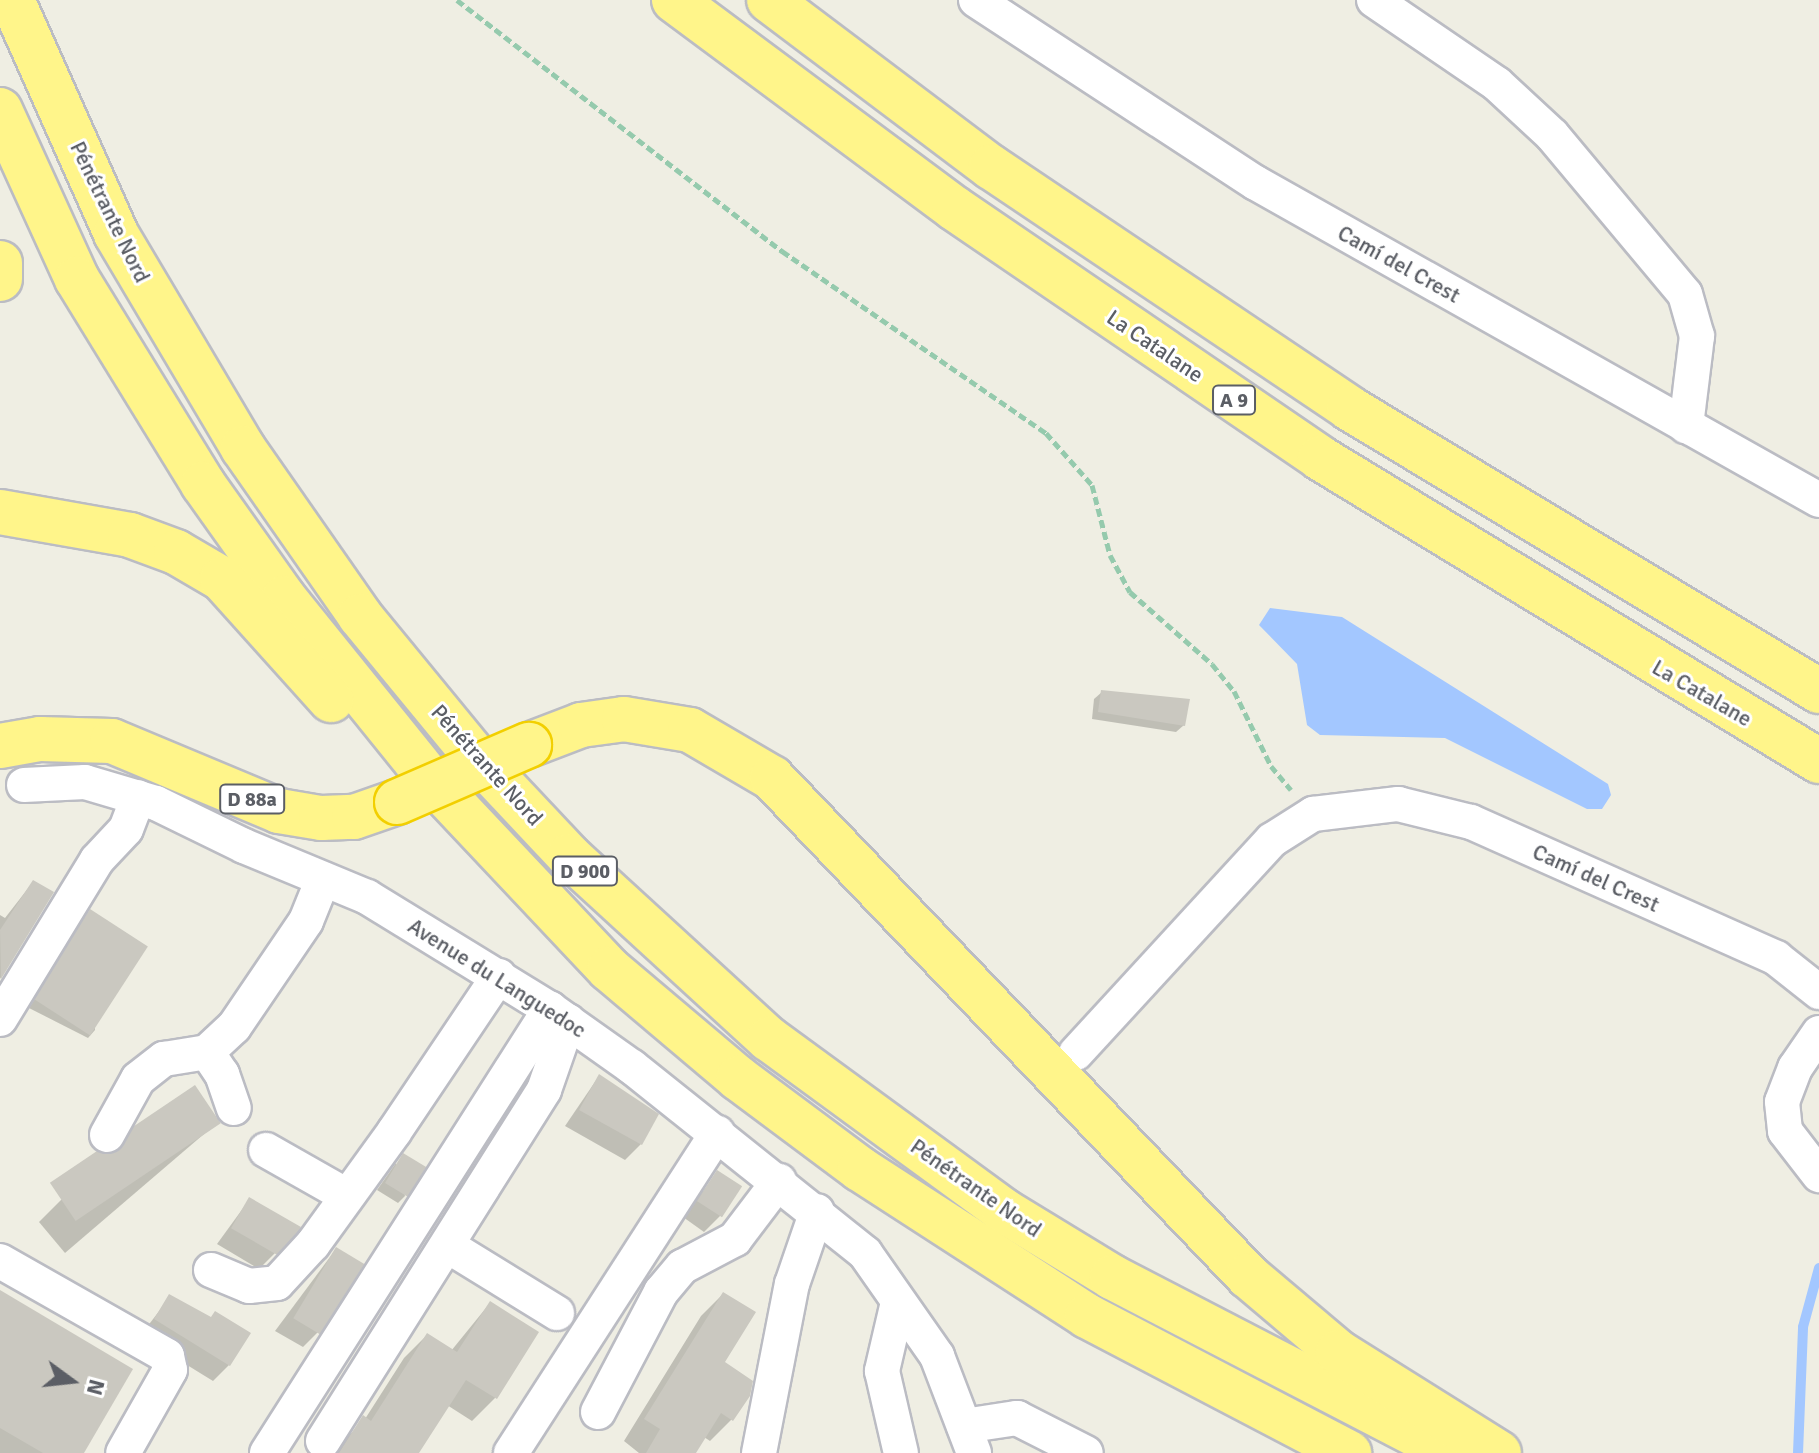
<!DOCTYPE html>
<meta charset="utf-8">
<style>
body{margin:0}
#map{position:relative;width:1819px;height:1453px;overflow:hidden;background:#efeee3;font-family:Signika,sans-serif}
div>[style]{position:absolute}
.water>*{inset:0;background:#a3c7ff}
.shadow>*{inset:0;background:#0003}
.stream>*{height:10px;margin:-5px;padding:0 5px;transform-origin:5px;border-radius:5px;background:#a3c7ff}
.building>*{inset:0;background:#cac8c0;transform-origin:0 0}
.path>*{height:5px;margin-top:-2.5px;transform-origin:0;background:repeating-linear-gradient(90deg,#95caad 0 8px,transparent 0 12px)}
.roads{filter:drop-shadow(2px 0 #bbbcc3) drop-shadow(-2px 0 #bbbcc3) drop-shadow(0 2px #bbbcc3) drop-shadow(0 -2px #bbbcc3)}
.minor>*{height:34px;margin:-17px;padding:0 17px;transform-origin:17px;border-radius:17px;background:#fff}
.highway>*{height:44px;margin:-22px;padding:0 22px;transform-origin:22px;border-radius:22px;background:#fff58a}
.bridges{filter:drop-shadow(2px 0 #f2cf00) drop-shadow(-2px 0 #f2cf00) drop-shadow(0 2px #f2cf00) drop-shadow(0 -2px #f2cf00)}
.highway-bridge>*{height:44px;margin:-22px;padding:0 22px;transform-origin:22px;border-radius:22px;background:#fff58a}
span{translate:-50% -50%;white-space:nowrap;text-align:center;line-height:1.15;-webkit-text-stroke:6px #fff;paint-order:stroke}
.shield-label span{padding:2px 6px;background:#fff;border:2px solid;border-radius:6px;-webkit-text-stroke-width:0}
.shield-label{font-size:20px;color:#5b5e65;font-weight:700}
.street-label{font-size:22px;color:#5b5e65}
.north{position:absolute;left:32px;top:1341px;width:80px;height:80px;-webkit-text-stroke:6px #fff;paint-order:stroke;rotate:105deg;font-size:22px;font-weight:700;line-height:32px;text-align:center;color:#5b5e65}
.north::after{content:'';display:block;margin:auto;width:28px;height:36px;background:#5b5e65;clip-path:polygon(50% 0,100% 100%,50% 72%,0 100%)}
</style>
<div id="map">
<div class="water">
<i style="clip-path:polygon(1270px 608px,1342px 617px,1608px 784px,1611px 795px,1602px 809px,1587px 809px,1445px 738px,1320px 735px,1307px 725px,1297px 664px,1259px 625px)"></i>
</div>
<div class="shadow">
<i style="clip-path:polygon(1102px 692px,1184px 725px,1176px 732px,1092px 719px,1094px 699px)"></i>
<i style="clip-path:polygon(33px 882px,51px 892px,0 979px,0 915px,5px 918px)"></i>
<i style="clip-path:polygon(91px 912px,95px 1030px,88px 1038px,29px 1008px)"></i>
<i style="clip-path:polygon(599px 1076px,641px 1144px,625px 1160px,565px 1126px)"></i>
<i style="clip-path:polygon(218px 1122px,65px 1253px,39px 1222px,63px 1198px)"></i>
<i style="clip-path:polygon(396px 1163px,405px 1196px,398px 1203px,377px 1190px)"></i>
<i style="clip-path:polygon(718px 1172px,720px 1216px,704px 1232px,683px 1217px)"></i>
<i style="clip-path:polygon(249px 1200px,275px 1253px,259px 1269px,217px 1244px)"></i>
<i style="clip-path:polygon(336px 1249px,318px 1332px,303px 1347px,275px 1331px)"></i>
<i style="clip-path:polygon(0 1292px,82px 1453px,0 1453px)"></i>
<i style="clip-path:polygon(723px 1294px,722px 1362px,732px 1419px,710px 1441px,704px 1437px,694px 1453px,639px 1453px,624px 1441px,701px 1316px)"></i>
<i style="clip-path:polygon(170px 1297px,229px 1365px,213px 1381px,140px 1336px)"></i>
<i style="clip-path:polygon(490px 1303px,536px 1333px,495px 1398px,472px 1421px,447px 1405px,417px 1453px,332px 1453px,365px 1419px,404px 1358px,427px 1335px,451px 1351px)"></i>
</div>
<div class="stream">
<i style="left:1798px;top:1453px;width:126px;rotate:-87.7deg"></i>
<i style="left:1803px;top:1327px;width:61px;rotate:-74.8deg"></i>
</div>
<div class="building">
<i style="clip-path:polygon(1101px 690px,1190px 699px,1185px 726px,1098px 712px)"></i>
<i style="clip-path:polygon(33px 880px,54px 892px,1px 979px,0 930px)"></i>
<i style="left:90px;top:909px;width:69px;height:106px;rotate:33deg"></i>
<i style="clip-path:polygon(599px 1074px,659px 1114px,642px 1145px,579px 1110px)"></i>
<i style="left:195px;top:1085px;width:46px;height:175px;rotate:56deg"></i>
<i style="left:403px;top:1153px;width:27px;height:35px;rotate:31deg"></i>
<i style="left:717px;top:1170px;width:30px;height:37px;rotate:33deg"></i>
<i style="left:249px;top:1197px;width:60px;height:36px;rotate:30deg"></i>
<i style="left:336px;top:1247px;width:33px;height:83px;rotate:31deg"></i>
<i style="clip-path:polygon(0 1290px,133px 1369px,84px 1453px,43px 1453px,0 1428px)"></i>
<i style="clip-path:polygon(723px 1292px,756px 1312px,725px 1362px,753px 1381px,750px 1396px,733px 1421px,721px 1413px,696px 1453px,646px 1453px,660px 1429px,644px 1419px)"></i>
<i style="clip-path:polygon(169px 1294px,211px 1317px,215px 1311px,251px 1333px,230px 1366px,154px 1319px)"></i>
<i style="clip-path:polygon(490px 1301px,539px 1332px,497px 1399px,466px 1380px,419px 1453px,339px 1453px,363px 1415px,371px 1421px,427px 1333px,457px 1352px)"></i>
</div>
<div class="path">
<i style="left:457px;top:0;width:411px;rotate:37.7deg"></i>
<i style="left:782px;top:251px;width:321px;rotate:34.6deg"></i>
<i style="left:1046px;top:433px;width:69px;rotate:48.5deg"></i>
<i style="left:1092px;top:485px;width:72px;rotate:75.6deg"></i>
<i style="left:1110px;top:555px;width:42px;rotate:61.6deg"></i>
<i style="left:1130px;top:592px;width:109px;rotate:41.3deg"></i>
<i style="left:1212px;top:664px;width:35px;rotate:51deg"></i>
<i style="left:1234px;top:691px;width:84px;rotate:63.7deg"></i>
<i style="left:1271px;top:766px;width:31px;rotate:50deg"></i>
</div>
<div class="roads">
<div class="minor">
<i style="left:976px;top:0;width:334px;rotate:33.2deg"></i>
<i style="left:1256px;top:183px;width:646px;rotate:29.38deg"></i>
<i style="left:1374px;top:0;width:149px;rotate:34.3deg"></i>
<i style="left:1497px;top:84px;width:75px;rotate:42.8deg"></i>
<i style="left:1552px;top:135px;width:207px;rotate:50.1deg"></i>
<i style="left:1685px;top:294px;width:44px;rotate:74.1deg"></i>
<i style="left:1697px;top:336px;width:91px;rotate:97deg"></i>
<i style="left:24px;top:785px;width:61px;rotate:-2.8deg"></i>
<i style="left:85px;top:782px;width:74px;rotate:16.5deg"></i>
<i style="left:156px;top:803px;width:98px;rotate:26deg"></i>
<i style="left:244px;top:846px;width:133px;rotate:22.5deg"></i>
<i style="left:367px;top:897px;width:215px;rotate:31.5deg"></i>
<i style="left:550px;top:1009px;width:100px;rotate:35.3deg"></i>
<i style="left:632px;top:1067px;width:298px;rotate:38.6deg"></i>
<i style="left:865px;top:1253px;width:126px;rotate:55deg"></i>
<i style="left:937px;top:1356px;width:104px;rotate:69.1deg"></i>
<i style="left:0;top:1019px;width:186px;rotate:-58.6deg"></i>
<i style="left:97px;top:860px;width:42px;rotate:-46.9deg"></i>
<i style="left:126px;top:829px;width:34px;rotate:-69deg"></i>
<i style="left:1819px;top:1033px;width:42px;rotate:124.4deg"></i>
<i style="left:1795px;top:1068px;width:36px;rotate:111deg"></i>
<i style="left:1782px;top:1102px;width:29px;rotate:84deg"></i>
<i style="left:1785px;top:1131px;width:56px;rotate:52.3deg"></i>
<i style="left:207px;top:1052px;width:27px;rotate:56deg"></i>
<i style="left:222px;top:1074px;width:36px;rotate:71deg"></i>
<i style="left:1076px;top:1053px;width:289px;rotate:-47.4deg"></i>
<i style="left:1272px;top:840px;width:49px;rotate:-32.4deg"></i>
<i style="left:1313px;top:814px;width:86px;rotate:-6.7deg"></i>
<i style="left:1398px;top:804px;width:75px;rotate:13.9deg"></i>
<i style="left:1471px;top:822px;width:334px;rotate:24deg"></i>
<i style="left:1776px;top:958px;width:55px;rotate:38.3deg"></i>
<i style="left:107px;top:1135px;width:64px;rotate:-61deg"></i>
<i style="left:138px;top:1079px;width:33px;rotate:-38deg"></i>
<i style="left:164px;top:1059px;width:44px;rotate:-9.2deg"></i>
<i style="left:207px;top:1052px;width:37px;rotate:-43deg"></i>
<i style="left:234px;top:1027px;width:128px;rotate:-55.8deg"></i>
<i style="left:306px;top:921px;width:45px;rotate:-68deg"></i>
<i style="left:266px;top:1150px;width:93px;rotate:29.6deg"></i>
<i style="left:448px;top:1246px;width:128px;rotate:31.6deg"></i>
<i style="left:0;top:1261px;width:192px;rotate:29.6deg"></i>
<i style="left:167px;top:1356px;width:14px;rotate:78deg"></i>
<i style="left:170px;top:1370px;width:95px;rotate:119.5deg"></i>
<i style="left:211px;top:1270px;width:41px;rotate:22.8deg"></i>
<i style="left:249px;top:1286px;width:28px;rotate:-6deg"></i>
<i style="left:277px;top:1283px;width:53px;rotate:-47.3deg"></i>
<i style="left:313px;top:1244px;width:138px;rotate:-54.1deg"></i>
<i style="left:394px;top:1132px;width:188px;rotate:-56.1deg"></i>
<i style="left:898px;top:1302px;width:71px;rotate:103.1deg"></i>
<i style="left:882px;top:1371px;width:84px;rotate:77deg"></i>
<i style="left:598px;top:1412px;width:136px;rotate:-62.3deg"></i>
<i style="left:661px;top:1292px;width:33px;rotate:-50deg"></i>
<i style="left:682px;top:1267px;width:60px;rotate:-27.8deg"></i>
<i style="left:735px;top:1239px;width:73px;rotate:-52.8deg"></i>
<i style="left:964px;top:1426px;width:54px;rotate:-8.6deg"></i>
<i style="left:1017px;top:1418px;width:77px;rotate:26.9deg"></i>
<i style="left:323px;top:1441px;width:415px;rotate:-57.8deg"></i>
<i style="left:544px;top:1090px;width:73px;rotate:-70.8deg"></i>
<i style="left:267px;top:1453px;width:527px;rotate:-57.49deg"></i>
<i style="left:511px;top:1453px;width:381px;rotate:-57.2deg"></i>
<i style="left:759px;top:1453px;width:172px;rotate:-79deg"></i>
<i style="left:792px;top:1284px;width:77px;rotate:-71.1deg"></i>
</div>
<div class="highway">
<i style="left:12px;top:0;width:256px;rotate:66deg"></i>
<i style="left:116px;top:234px;width:249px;rotate:59.3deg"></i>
<i style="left:243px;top:448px;width:205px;rotate:55.1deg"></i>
<i style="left:360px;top:616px;width:183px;rotate:50.6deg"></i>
<i style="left:476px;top:757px;width:136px;rotate:46.8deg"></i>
<i style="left:569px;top:856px;width:271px;rotate:42.5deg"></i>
<i style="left:769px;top:1039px;width:291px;rotate:36.2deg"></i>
<i style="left:1004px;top:1211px;width:127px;rotate:31.4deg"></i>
<i style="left:1112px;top:1277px;width:383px;rotate:27.4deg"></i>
<i style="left:674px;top:0;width:349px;rotate:36.6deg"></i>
<i style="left:954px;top:208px;width:443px;rotate:34.3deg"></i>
<i style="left:1320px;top:458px;width:584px;rotate:31.27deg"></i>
<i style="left:769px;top:0;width:278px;rotate:37deg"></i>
<i style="left:991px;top:167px;width:432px;rotate:33.9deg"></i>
<i style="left:1349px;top:408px;width:549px;rotate:31.05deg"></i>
<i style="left:0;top:110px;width:186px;rotate:65.5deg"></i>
<i style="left:77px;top:279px;width:241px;rotate:58.4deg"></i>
<i style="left:203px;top:484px;width:140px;rotate:54.6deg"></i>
<i style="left:284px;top:598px;width:231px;rotate:51.1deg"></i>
<i style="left:429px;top:778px;width:262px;rotate:46.7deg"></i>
<i style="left:609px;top:969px;width:169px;rotate:40.2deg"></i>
<i style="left:738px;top:1078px;width:152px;rotate:36.7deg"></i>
<i style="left:860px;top:1169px;width:270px;rotate:32.9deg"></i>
<i style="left:1087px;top:1316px;width:296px;rotate:27.6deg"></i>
<i style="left:0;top:263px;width:16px;rotate:90deg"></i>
<i style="left:0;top:512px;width:132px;rotate:10deg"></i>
<i style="left:130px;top:535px;width:49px;rotate:20.3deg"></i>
<i style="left:176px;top:552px;width:53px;rotate:30.4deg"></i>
<i style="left:222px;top:579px;width:163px;rotate:48deg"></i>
<i style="left:529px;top:745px;width:56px;rotate:-21deg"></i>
<i style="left:581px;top:725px;width:43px;rotate:-7.9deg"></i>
<i style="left:624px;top:719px;width:67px;rotate:9.5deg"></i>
<i style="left:690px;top:730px;width:95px;rotate:30.3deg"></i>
<i style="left:772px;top:778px;width:689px;rotate:46.29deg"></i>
<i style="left:1248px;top:1276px;width:118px;rotate:40.2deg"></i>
<i style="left:1338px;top:1352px;width:190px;rotate:32.1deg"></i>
<i style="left:0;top:746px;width:41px;rotate:-9.9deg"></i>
<i style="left:40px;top:739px;width:72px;rotate:1.6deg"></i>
<i style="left:112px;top:741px;width:181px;rotate:22.7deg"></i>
<i style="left:279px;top:811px;width:43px;rotate:9.5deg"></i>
<i style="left:321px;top:818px;width:33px;rotate:-2deg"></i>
<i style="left:354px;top:817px;width:46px;rotate:-19.2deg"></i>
</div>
</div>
<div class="bridges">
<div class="highway-bridge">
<i style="left:397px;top:802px;width:144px;rotate:-23.4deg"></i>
</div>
</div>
<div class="shield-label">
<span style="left:1234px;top:400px">A 9</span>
<span style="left:252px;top:799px">D 88a</span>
<span style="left:585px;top:871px">D 900</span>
</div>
<div class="street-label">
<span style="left:110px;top:212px;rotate:64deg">Pénétrante Nord</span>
<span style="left:1399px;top:264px;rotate:29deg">Camí del Crest</span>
<span style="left:1155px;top:346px;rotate:34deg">La Catalane</span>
<span style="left:1702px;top:693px;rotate:30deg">La Catalane</span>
<span style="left:487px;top:765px;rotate:48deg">Pénétrante Nord</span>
<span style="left:1596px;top:878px;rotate:24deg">Camí del Crest</span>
<span style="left:497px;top:978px;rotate:32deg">Avenue du Languedoc</span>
<span style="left:976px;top:1188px;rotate:35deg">Pénétrante Nord</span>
</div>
<div class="north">N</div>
</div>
